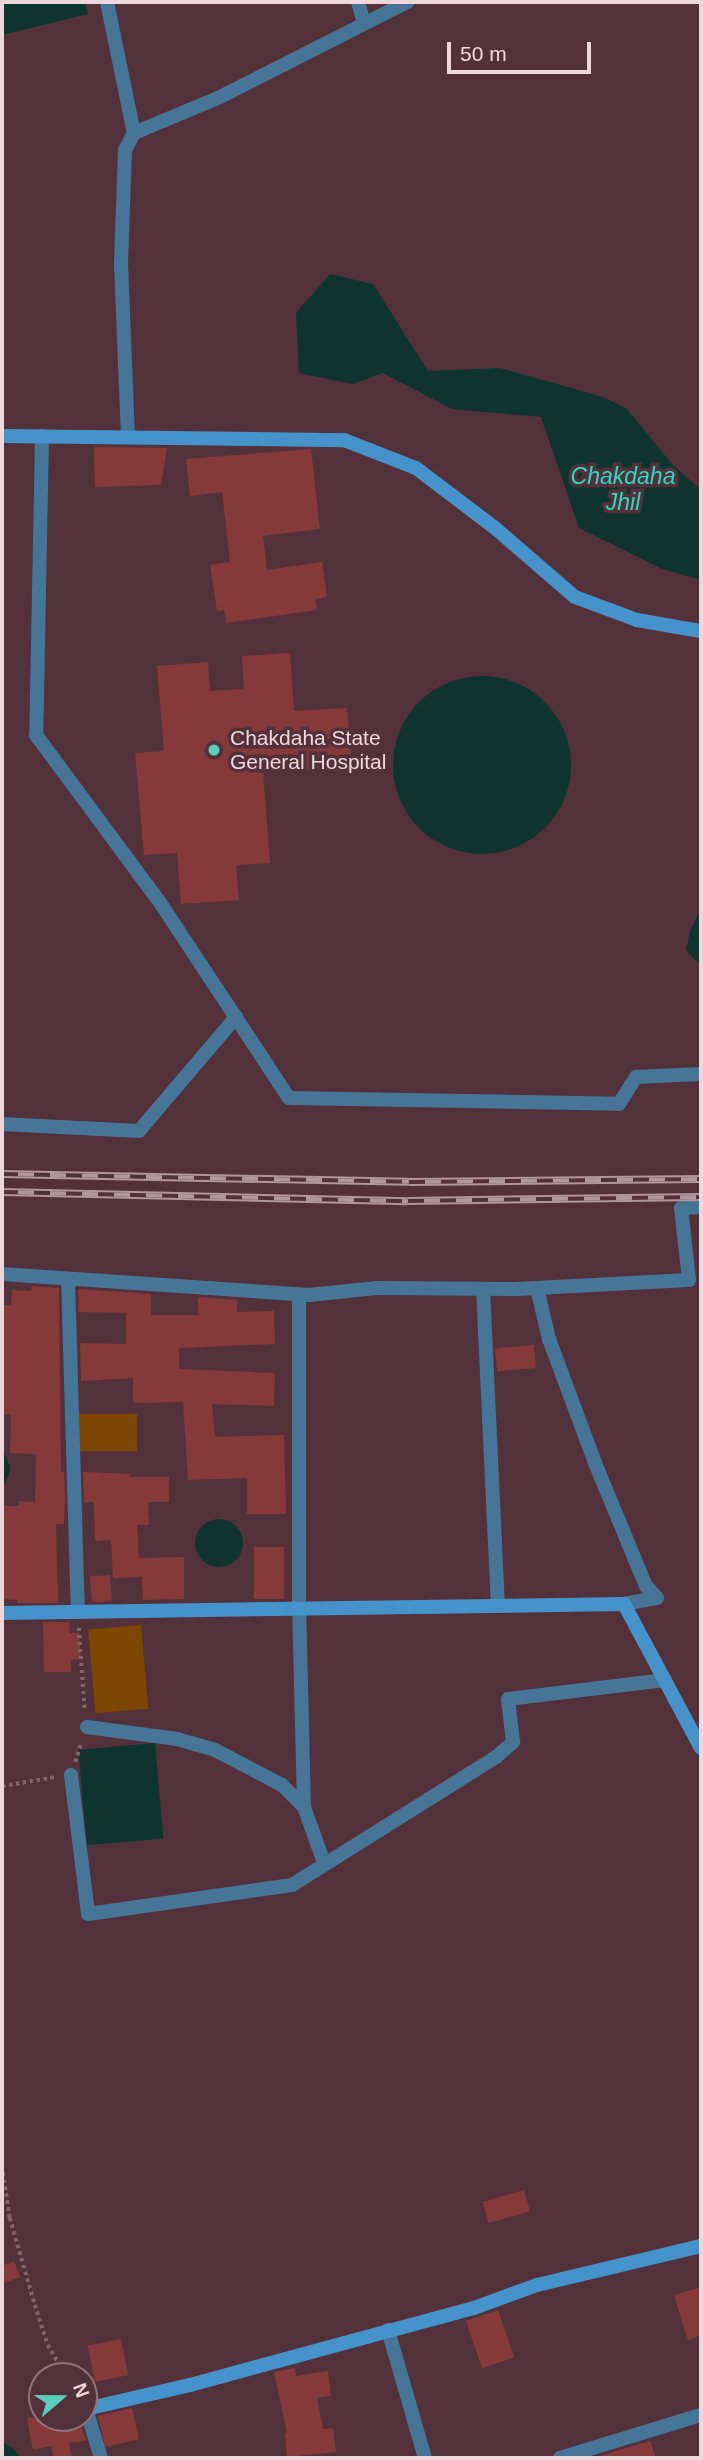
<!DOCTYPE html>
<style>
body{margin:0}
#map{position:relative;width:703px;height:2460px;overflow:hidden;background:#53313b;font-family:Arial,sans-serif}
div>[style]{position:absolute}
.green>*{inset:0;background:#7e4701;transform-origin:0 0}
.water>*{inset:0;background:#0f342e;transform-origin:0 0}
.round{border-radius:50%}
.building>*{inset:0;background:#863939;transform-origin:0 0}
.path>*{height:3.5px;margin-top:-1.75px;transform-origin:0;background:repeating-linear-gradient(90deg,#82636c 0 3.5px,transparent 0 7px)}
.street>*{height:14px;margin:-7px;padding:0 7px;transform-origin:7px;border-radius:7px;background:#467598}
.secondary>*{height:14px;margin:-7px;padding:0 7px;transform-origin:7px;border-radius:7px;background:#4593ca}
.rail>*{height:8px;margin-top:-4px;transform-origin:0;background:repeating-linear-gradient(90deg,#53313b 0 16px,#b0969d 0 32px);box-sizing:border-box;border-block:2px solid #b0969d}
.dots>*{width:19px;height:19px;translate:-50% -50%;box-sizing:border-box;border:4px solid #53313b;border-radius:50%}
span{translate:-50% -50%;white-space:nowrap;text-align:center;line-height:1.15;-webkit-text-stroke:7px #53313b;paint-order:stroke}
.poi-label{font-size:21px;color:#edd7dc}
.left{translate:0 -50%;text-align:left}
.water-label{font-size:23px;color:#29dac5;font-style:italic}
.frame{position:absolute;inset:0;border:4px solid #edd7dc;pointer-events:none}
.north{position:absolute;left:28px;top:2362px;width:70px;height:70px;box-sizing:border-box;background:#53313b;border:2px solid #91737b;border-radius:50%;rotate:70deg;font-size:19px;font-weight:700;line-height:28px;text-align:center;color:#edd7dc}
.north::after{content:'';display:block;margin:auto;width:24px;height:32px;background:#5acebd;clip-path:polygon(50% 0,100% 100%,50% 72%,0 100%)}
.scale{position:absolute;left:447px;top:42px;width:144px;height:32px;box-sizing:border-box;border:4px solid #edd7dc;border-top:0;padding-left:9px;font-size:21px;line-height:24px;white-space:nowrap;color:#edd7dc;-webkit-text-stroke:5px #53313b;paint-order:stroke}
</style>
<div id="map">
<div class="green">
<i style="left:72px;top:1414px;width:65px;height:37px"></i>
<i style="left:141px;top:1625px;width:84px;height:53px;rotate:85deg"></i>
</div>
<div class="water">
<i style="clip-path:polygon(2px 2px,85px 2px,88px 14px,2px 35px)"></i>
<i style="clip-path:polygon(330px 274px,373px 284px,428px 371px,500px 368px,603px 397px,627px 409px,672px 464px,701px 490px,701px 580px,662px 569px,579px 528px,541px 417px,452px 409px,383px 373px,352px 384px,299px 373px,296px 313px)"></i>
<i class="round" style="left:393px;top:676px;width:178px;height:178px"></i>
<i style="clip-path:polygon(701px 909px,701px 966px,686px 950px,690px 931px)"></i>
<i style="clip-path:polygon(2px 1449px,10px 1466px,9px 1474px,2px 1489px)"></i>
<i class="round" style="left:195px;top:1519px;width:48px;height:48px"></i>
<i style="left:155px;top:1743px;width:96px;height:77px;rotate:85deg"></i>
<i style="clip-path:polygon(2px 2441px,13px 2448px,22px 2458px,2px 2458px)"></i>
</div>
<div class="building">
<i style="clip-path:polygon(94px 447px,167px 448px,161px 485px,95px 487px)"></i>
<i style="clip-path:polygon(311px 449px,320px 529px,263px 536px,267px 570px,322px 562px,327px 597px,315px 599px,317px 610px,226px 623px,224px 610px,217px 611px,210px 565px,230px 562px,222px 492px,190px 496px,186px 459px)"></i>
<i style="clip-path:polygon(290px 653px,294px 711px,347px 708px,352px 766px,263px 772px,270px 863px,236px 865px,239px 900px,181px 904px,177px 853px,144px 855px,135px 753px,164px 751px,157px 666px,208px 662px,210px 691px,244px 689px,242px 656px)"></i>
<i style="clip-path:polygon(32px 1286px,59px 1288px,61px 1471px,64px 1472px,65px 1501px,64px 1524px,56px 1524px,58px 1603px,17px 1603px,17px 1600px,2px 1599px,2px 1506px,19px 1506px,19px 1501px,35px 1502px,36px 1454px,10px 1453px,11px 1414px,2px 1414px,2px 1305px,11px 1305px,12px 1290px,31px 1291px)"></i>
<i style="clip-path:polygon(78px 1289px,151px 1294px,151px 1315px,198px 1315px,198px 1297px,237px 1300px,237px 1312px,274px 1311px,275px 1344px,179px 1348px,179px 1369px,275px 1373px,274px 1406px,212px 1404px,215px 1437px,284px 1435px,286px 1514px,247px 1514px,247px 1478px,188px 1480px,183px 1402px,133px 1403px,133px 1378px,81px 1381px,80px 1343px,126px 1344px,126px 1313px,79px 1312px)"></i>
<i style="left:534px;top:1345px;width:23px;height:39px;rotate:85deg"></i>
<i style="clip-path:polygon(83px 1472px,130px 1474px,130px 1477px,169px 1477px,169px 1502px,148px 1502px,149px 1525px,137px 1525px,139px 1558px,184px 1557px,184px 1599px,143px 1600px,142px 1577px,113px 1578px,111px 1540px,95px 1541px,94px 1502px,84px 1502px)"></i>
<i style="left:284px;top:1547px;width:52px;height:30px;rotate:90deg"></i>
<i style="left:110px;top:1575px;width:26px;height:20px;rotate:86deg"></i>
<i style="clip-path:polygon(43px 1622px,69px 1622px,70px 1633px,79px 1633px,81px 1659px,71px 1660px,71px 1672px,44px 1672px)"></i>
<i style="left:524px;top:2190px;width:22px;height:43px;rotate:74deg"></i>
<i style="clip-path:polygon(14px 2261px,20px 2277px,2px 2284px,2px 2266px)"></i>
<i style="clip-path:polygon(701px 2287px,701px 2335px,688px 2340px,674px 2295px)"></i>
<i style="left:498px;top:2310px;width:50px;height:34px;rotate:71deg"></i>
<i style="left:121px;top:2339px;width:37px;height:34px;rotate:79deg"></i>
<i style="clip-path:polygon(295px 2368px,296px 2376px,328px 2371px,331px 2396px,317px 2398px,323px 2429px,333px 2428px,336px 2452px,287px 2457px,285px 2433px,287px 2433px,274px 2372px)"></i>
<i style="left:132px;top:2408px;width:32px;height:35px;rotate:77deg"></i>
<i style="clip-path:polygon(27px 2418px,72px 2418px,73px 2422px,80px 2421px,86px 2441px,69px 2443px,72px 2458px,54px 2458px,51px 2446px,33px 2450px)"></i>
<i style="clip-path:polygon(650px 2441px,656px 2458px,599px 2458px,603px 2455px)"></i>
</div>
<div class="path">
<i style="left:79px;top:1628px;width:83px;rotate:85.9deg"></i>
<i style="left:75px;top:1762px;width:21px;rotate:-73deg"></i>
<i style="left:2px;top:1786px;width:55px;rotate:-9.5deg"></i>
<i style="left:2px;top:1825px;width:11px;rotate:90deg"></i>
<i style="left:2px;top:2166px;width:53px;rotate:81.3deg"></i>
<i style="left:10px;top:2218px;width:91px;rotate:74deg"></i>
<i style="left:35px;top:2305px;width:42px;rotate:72deg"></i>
<i style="left:48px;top:2345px;width:36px;rotate:60deg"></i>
</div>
<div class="street">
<i style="left:107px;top:2px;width:134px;rotate:78.4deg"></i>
<i style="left:358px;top:2px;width:22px;rotate:74deg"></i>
<i style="left:42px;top:436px;width:299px;rotate:91.1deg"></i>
<i style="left:36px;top:735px;width:207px;rotate:53.5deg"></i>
<i style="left:159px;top:901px;width:236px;rotate:56.6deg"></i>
<i style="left:289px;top:1098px;width:330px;rotate:1deg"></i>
<i style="left:619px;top:1104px;width:32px;rotate:-58deg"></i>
<i style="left:636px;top:1077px;width:65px;rotate:-2.6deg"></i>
<i style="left:128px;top:437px;width:173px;rotate:-92.3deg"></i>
<i style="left:121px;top:264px;width:114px;rotate:-88deg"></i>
<i style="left:125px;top:150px;width:19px;rotate:-62deg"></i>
<i style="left:134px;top:133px;width:93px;rotate:-22.7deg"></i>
<i style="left:220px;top:97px;width:210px;rotate:-26.9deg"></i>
<i style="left:2px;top:1124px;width:137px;rotate:2.9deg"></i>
<i style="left:139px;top:1131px;width:150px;rotate:-49.6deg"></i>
<i style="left:2px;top:1274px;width:308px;rotate:3.9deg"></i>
<i style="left:309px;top:1295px;width:68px;rotate:-5.9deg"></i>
<i style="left:377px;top:1288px;width:139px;rotate:0.4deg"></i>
<i style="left:516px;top:1289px;width:173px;rotate:-3deg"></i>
<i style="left:689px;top:1280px;width:72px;rotate:-96.3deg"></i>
<i style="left:681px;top:1208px;width:20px;rotate:-3deg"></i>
<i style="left:68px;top:1279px;width:333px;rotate:88.3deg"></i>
<i style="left:537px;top:1288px;width:52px;rotate:76.8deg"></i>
<i style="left:549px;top:1339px;width:132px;rotate:69.6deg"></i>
<i style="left:595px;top:1463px;width:133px;rotate:67.5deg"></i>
<i style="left:646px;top:1586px;width:16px;rotate:47deg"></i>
<i style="left:657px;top:1598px;width:34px;rotate:170deg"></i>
<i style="left:483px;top:1289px;width:317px;rotate:87.3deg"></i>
<i style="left:87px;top:1727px;width:91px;rotate:7.6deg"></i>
<i style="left:177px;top:1739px;width:40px;rotate:16deg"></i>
<i style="left:215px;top:1750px;width:76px;rotate:27.6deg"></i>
<i style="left:282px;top:1785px;width:31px;rotate:45deg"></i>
<i style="left:304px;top:1807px;width:198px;rotate:-91.4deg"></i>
<i style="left:299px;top:1609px;width:314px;rotate:-90deg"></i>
<i style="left:71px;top:1775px;width:140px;rotate:83deg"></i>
<i style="left:88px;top:1914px;width:206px;rotate:-8.1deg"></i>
<i style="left:292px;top:1885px;width:241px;rotate:-32.1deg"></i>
<i style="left:496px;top:1757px;width:23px;rotate:-41deg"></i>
<i style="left:513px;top:1742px;width:43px;rotate:-96.6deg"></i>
<i style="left:508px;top:1699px;width:158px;rotate:-6.9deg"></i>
<i style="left:304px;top:1807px;width:59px;rotate:70.3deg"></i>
<i style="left:388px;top:2330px;width:133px;rotate:73.9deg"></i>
<i style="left:86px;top:2409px;width:51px;rotate:73deg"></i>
<i style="left:560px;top:2458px;width:147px;rotate:-17deg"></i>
</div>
<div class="secondary">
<i style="left:2px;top:436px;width:342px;rotate:0.7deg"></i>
<i style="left:344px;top:440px;width:77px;rotate:21.3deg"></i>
<i style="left:416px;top:468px;width:99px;rotate:37.2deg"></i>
<i style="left:495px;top:528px;width:106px;rotate:40.8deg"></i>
<i style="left:575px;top:597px;width:66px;rotate:20.4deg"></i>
<i style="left:637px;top:620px;width:65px;rotate:9.8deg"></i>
<i style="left:2px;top:1613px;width:622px;rotate:-0.83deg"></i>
<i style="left:624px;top:1604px;width:163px;rotate:61.9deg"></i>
<i style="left:86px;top:2409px;width:107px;rotate:-13deg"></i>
<i style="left:190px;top:2385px;width:294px;rotate:-15.2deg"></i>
<i style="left:474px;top:2308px;width:67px;rotate:-20.1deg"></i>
<i style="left:537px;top:2285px;width:169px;rotate:-13.4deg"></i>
</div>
<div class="rail">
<i style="left:2px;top:1174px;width:407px;rotate:1.1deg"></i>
<i style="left:409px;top:1182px;width:292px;rotate:-0.6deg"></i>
<i style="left:2px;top:1192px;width:406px;rotate:1.3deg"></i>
<i style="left:408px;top:1201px;width:293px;rotate:-0.8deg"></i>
</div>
<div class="dots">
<i style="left:214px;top:750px;background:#5acebd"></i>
</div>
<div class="poi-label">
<span class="left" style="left:230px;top:750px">Chakdaha State<br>General Hospital</span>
</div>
<div class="water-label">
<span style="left:623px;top:489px">Chakdaha<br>Jhil</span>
</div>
<div class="frame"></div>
<div class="north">N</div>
<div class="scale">50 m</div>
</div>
